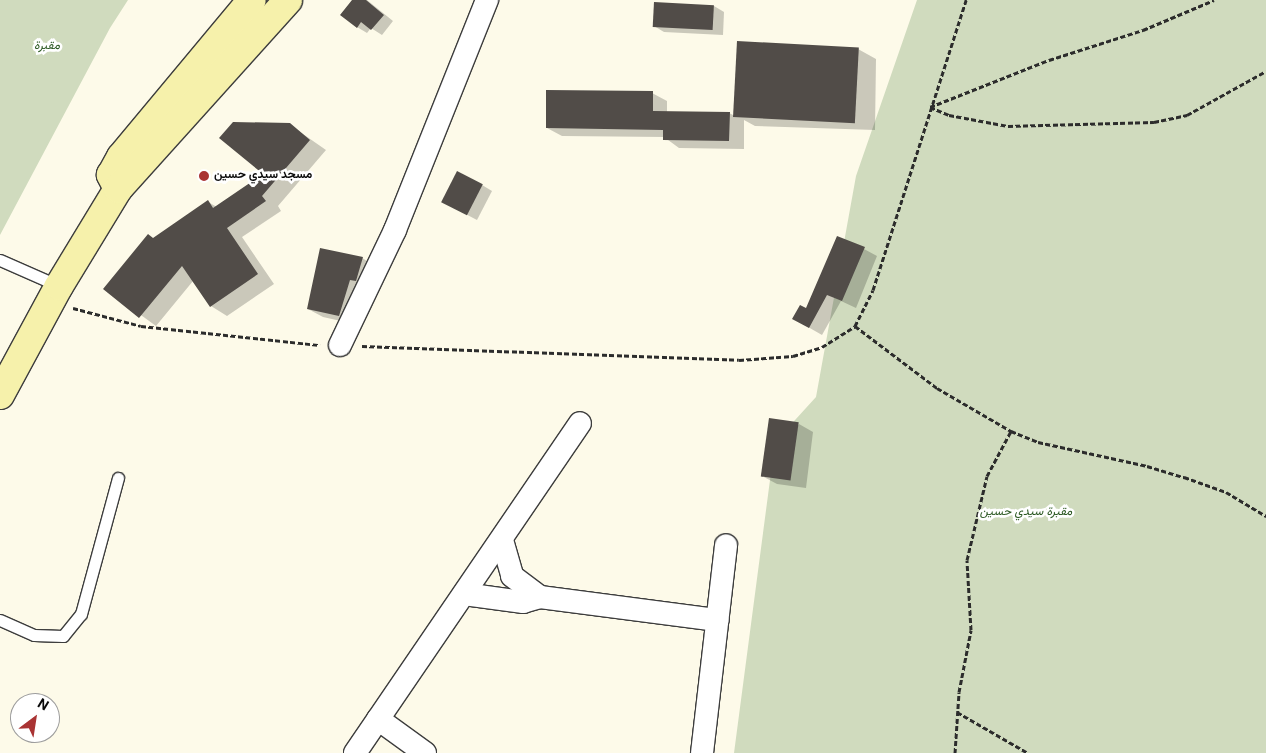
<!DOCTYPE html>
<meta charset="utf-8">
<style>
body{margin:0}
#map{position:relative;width:1266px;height:753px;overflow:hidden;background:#fdfae9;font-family:Georgia,Vazirmatn,serif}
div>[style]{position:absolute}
.cemetery>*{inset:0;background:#d0dbbe}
.shadow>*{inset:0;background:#0003}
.building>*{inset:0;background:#514c48;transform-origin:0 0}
.path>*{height:3px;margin-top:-1.5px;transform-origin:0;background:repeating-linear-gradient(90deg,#2c2c2c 0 5px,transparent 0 7.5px)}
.roads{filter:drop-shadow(1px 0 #3d3d3d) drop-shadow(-1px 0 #3d3d3d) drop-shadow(0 1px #3d3d3d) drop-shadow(0 -1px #3d3d3d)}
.lane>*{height:11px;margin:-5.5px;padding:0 5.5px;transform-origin:5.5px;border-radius:5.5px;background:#fff}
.street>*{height:22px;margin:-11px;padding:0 11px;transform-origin:11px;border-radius:11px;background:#fff}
.secondary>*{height:28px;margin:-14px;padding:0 14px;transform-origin:14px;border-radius:14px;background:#f6f1ab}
.dots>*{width:14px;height:14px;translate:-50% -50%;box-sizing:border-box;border:2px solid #fff;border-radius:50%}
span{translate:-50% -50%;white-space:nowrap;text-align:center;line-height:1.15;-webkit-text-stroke:5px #fff;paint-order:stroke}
.park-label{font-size:12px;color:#2c5923;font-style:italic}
.poi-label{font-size:12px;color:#0a0a0a;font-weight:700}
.left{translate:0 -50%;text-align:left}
.north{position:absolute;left:10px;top:693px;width:50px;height:50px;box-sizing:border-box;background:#fff;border:1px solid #9d9d9d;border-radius:50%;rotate:31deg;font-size:14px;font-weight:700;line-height:20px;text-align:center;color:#0a0a0a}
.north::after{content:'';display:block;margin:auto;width:18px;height:22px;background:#a93333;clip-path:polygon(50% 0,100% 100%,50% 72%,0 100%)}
</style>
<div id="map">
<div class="cemetery">
<i style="clip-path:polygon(0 0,128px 0,110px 28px,0 235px)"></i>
<i style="clip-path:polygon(917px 0,1266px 0,1266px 753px,734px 753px,775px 442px,816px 397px,856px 176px)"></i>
</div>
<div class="shadow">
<i style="clip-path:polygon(354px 0,367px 0,393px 21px,382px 35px,371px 28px,367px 33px,357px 27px)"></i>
<i style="clip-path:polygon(714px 6px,724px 12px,723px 35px,664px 32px,654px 26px)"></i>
<i style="clip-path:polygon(739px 42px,858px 49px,876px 59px,875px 130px,755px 126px,744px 120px,744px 149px,679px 148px,664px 137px,562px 136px,547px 128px,652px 93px,667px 101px,667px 112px,729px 113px,737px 117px)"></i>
<i style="clip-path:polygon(290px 125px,326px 150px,278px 206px,281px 211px,242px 237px,274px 284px,227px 316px,211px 306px,193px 281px,156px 326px,105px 289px,154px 239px,208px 202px,217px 207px,265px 174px)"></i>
<i style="clip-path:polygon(482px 185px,492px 191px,477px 220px,452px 207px)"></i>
<i style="clip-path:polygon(864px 249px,877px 256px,856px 308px,841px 301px,822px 335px,794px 319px,807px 310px)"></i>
<i style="clip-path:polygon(362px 258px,377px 267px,354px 324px,323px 317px,308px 309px)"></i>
<i style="clip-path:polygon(799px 424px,813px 432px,806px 488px,777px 484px,762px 476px)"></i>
</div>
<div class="building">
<i style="clip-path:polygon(352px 0,366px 0,384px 15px,371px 30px,361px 22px,357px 28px,340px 15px)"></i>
<i style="left:654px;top:2px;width:60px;height:25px;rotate:3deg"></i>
<i style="left:737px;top:41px;width:122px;height:76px;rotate:3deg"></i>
<i style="clip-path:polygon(546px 90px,653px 91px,653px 111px,730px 112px,729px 141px,663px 140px,663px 130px,546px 128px)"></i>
<i style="clip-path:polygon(233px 122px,290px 123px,310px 140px,262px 196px,266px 201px,227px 228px,258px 274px,210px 307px,182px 266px,139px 318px,103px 289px,148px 234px,153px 238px,208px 200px,213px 208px,263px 174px,219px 138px)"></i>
<i style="left:457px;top:171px;width:29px;height:35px;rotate:27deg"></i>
<i style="clip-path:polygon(837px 236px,865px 247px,842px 301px,827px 295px,809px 328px,792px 319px,800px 305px,806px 308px)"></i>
<i style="clip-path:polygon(320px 248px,363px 257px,356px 281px,350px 280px,339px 316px,307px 309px)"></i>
<i style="left:769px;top:418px;width:30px;height:59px;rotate:8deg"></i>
</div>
<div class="path">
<i style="left:930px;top:107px;width:21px;rotate:23deg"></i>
<i style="left:949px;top:115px;width:60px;rotate:10.6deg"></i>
<i style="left:1008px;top:126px;width:146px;rotate:-1.6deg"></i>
<i style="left:1154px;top:122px;width:34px;rotate:-12deg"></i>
<i style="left:1187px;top:115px;width:90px;rotate:-29.1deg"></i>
<i style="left:930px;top:107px;width:128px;rotate:-21.6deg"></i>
<i style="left:1049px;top:60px;width:99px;rotate:-17.7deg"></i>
<i style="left:1143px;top:30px;width:77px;rotate:-22.9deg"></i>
<i style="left:73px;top:308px;width:70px;rotate:14.8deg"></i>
<i style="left:141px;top:326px;width:180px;rotate:6.1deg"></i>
<i style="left:855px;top:326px;width:103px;rotate:37.1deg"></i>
<i style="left:937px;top:388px;width:86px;rotate:30.2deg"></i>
<i style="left:1011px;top:431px;width:29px;rotate:22deg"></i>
<i style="left:1038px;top:442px;width:112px;rotate:12.4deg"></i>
<i style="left:1147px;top:466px;width:39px;rotate:17deg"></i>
<i style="left:1184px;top:477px;width:45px;rotate:19.7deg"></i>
<i style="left:1226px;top:492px;width:47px;rotate:31deg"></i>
<i style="left:362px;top:346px;width:377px;rotate:2.1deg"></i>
<i style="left:739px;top:360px;width:54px;rotate:-4.2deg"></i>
<i style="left:793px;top:356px;width:30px;rotate:-17deg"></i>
<i style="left:822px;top:347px;width:39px;rotate:-32deg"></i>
<i style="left:855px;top:326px;width:40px;rotate:-63.4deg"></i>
<i style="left:873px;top:290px;width:305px;rotate:-72.2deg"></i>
<i style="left:957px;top:712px;width:82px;rotate:30deg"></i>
<i style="left:955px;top:753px;width:61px;rotate:-86.2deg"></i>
<i style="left:959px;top:692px;width:63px;rotate:-79deg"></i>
<i style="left:971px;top:630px;width:70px;rotate:-93.3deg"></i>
<i style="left:967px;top:560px;width:86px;rotate:-76.6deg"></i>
<i style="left:987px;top:476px;width:51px;rotate:-61.9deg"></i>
</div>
<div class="roads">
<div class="lane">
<i style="left:0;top:260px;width:64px;rotate:23.8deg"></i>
<i style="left:0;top:620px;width:37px;rotate:24deg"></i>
<i style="left:34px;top:635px;width:29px;rotate:2deg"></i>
<i style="left:63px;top:636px;width:28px;rotate:-51deg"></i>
<i style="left:81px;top:614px;width:141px;rotate:-74.8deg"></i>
</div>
<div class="street">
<i style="left:340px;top:345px;width:127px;rotate:-64.4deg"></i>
<i style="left:395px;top:230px;width:248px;rotate:-68.2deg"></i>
<i style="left:502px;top:540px;width:37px;rotate:74deg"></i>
<i style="left:512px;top:576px;width:35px;rotate:37deg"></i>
<i style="left:540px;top:597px;width:179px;rotate:7.4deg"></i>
<i style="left:464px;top:594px;width:60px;rotate:7.7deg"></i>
<i style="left:523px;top:602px;width:18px;rotate:-16deg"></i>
<i style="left:378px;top:719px;width:58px;rotate:35.9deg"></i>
<i style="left:355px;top:753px;width:399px;rotate:-55.7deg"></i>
<i style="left:702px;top:753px;width:209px;rotate:-83.4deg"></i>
</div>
<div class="secondary">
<i style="left:118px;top:189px;width:16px;rotate:-117deg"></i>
<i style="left:111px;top:175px;width:21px;rotate:-61deg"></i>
<i style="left:121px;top:157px;width:204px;rotate:-50.2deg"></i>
<i style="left:0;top:395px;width:124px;rotate:-61.6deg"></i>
<i style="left:59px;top:286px;width:114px;rotate:-58.7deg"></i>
<i style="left:118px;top:189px;width:254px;rotate:-48deg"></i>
</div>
</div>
<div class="dots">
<i style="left:204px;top:176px;background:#a93333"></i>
</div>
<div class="park-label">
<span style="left:47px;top:47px">مقبرة</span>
<span style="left:1026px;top:513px">مقبرة سيدي حسين</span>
</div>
<div class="poi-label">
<span class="left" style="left:214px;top:176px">مسجد سيدي حسين</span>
</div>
<div class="north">N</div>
</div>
